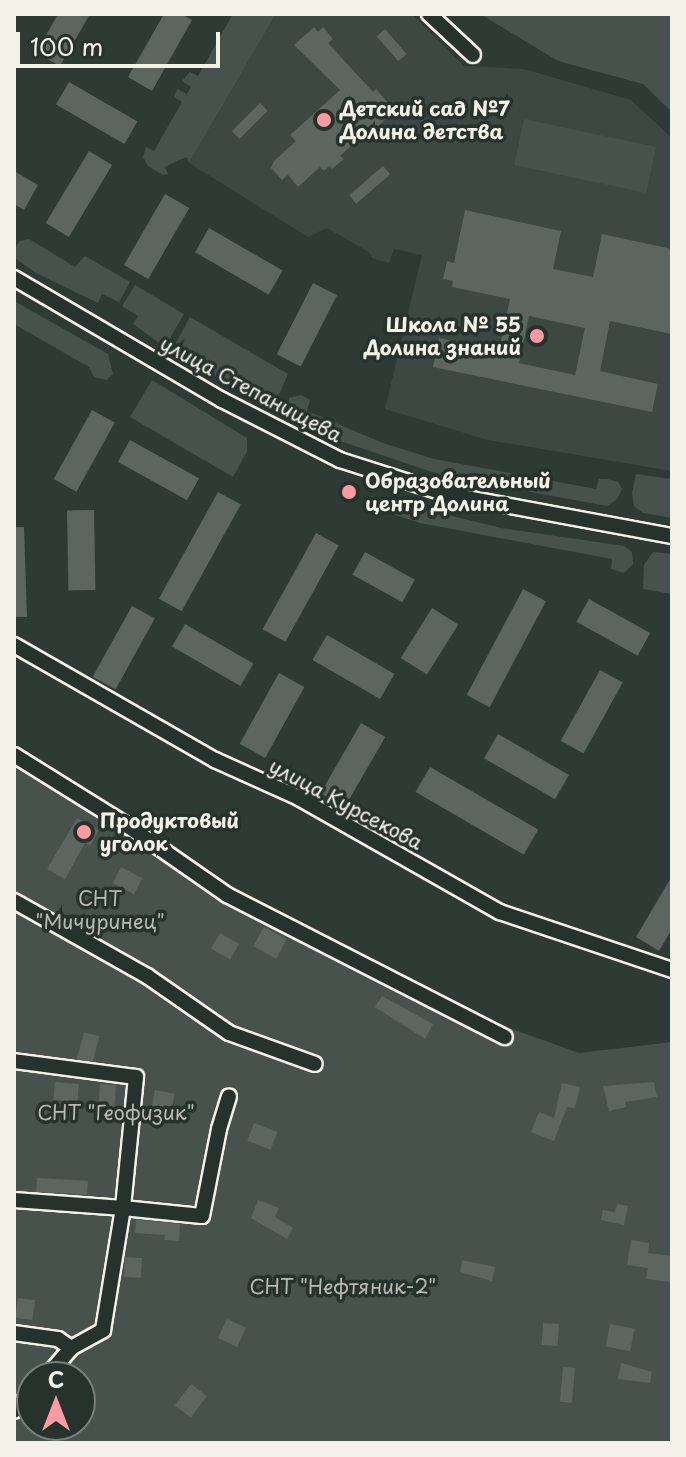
<!DOCTYPE html>
<meta charset="utf-8">
<style>
body{margin:0}
#map{position:relative;width:686px;height:1457px;overflow:hidden;background:#2e3b34;font-family:"Playpen Sans",sans-serif}
div>[style]{position:absolute}
.built>*{inset:0;background:#3c4841}
.green>*{inset:0;background:#48524c;transform-origin:0 0}
.building>*{inset:0;background:#5c655e;transform-origin:0 0}
.roads{filter:drop-shadow(2px 0 #f4f1e8) drop-shadow(-2px 0 #f4f1e8) drop-shadow(0 2px #f4f1e8) drop-shadow(0 -2px #f4f1e8)}
.minor>*{height:14px;margin:-7px;padding:0 7px;transform-origin:7px;border-radius:7px;background:#26332d}
.dots>*{width:22px;height:22px;translate:-50% -50%;box-sizing:border-box;border:4px solid #26332d;border-radius:50%}
span{translate:-50% -50%;white-space:nowrap;text-align:center;line-height:1.15;-webkit-text-stroke:7px #26332d;paint-order:stroke}
.poi-label{font-size:20px;color:#f4f1e8;font-weight:700}
.left{translate:0 -50%;text-align:left}
.right{translate:-100% -50%;text-align:right}
.street-label{font-size:20px;color:#f4f1e8}
.park-label{font-size:20px;color:#b8b9b1}
.frame{position:absolute;inset:0;border:16px solid #f4f1e8;pointer-events:none}
.north{position:absolute;left:16px;top:1361px;width:80px;height:80px;box-sizing:border-box;background:#26332d;border:2px solid #787f78;border-radius:50%;rotate:0deg;font-size:22px;font-weight:700;line-height:32px;text-align:center;color:#f4f1e8}
.north::after{content:'';display:block;margin:auto;width:28px;height:36px;background:#ff9aa2;clip-path:polygon(50% 0,100% 100%,50% 72%,0 100%)}
.scale{position:absolute;left:16px;top:32px;width:204px;height:36px;box-sizing:border-box;border:4px solid #f4f1e8;border-top:0;padding-left:10px;font-size:24px;line-height:28px;white-space:nowrap;color:#f4f1e8;-webkit-text-stroke:6px #26332d;paint-order:stroke}
</style>
<div id="map">
<div class="built">
<i style="clip-path:polygon(276px 14px,412px 14px,464px 66px,524px 69px,631px 100px,672px 138px,672px 471px,488px 440px,385px 409px,422px 255px,394px 249px,389px 263px,372px 258px,369px 252px,327px 228px,308px 237px,189px 163px)"></i>
</div>
<div class="green">
<i style="clip-path:polygon(233px 14px,276px 14px,189px 163px,187px 157px,179px 160px,165px 167px,168px 174px,163px 175px,148px 166px,143px 157px,146px 147px,154px 151px,182px 102px,174px 97px,177px 89px,187px 94px,191px 87px,182px 81px,190px 72px,198px 76px)"></i>
<i style="clip-path:polygon(480px 14px,672px 14px,672px 112px,643px 84px,558px 61px)"></i>
<i style="left:524px;top:119px;width:135px;height:47px;rotate:12deg"></i>
<i style="clip-path:polygon(29px 239px,75px 267px,85px 256px,130px 282px,119px 302px,102px 294px,98px 303px,36px 273px,15px 258px,14px 249px,20px 241px)"></i>
<i style="clip-path:polygon(135px 285px,184px 314px,165px 347px,133px 324px,138px 316px,122px 306px)"></i>
<i style="clip-path:polygon(14px 301px,108px 354px,113px 374px,106px 380px,94px 377px,89px 367px,14px 324px)"></i>
<i style="clip-path:polygon(190px 317px,288px 374px,278px 397px,265px 403px,171px 352px)"></i>
<i style="clip-path:polygon(152px 380px,247px 438px,247px 451px,233px 477px,130px 417px)"></i>
<i style="clip-path:polygon(301px 395px,310px 400px,307px 411px,383px 443px,434px 459px,596px 489px,599px 479px,607px 479px,618px 482px,622px 489px,617px 499px,607px 506px,444px 476px,337px 440px,293px 420px,288px 411px,289px 398px)"></i>
<i style="clip-path:polygon(636px 474px,672px 479px,672px 518px,643px 513px,634px 506px,632px 493px)"></i>
<i style="clip-path:polygon(370px 496px,501px 528px,624px 546px,632px 552px,633px 564px,624px 573px,611px 569px,612px 559px,420px 523px,380px 510px)"></i>
<i style="clip-path:polygon(653px 552px,672px 554px,672px 594px,643px 589px,644px 565px)"></i>
<i style="clip-path:polygon(evenodd,14px 761px,196px 870px,427px 991px,501px 1025px,579px 1053px,672px 1042px,672px 1443px,14px 1443px,14px 761px,32px 1377px,80px 1377px,80px 1425px,32px 1425px,32px 1377px)"></i>
</div>
<div class="building">
<i style="clip-path:polygon(58px 14px,90px 14px,60px 66px,36px 53px)"></i>
<i style="clip-path:polygon(164px 14px,181px 14px,192px 20px,152px 91px,128px 77px)"></i>
<i style="clip-path:polygon(314px 27px,318px 32px,323px 27px,333px 39px,328px 43px,373px 92px,376px 89px,390px 105px,387px 108px,391px 113px,376px 129px,374px 126px,340px 156px,344px 159px,332px 169px,329px 166px,324px 171px,320px 167px,298px 187px,288px 175px,282px 180px,271px 168px,274px 161px,296px 141px,290px 135px,340px 90px,294px 45px)"></i>
<i style="left:385px;top:29px;width:33px;height:11px;rotate:49deg"></i>
<i style="left:69px;top:82px;width:79px;height:26px;rotate:30deg"></i>
<i style="left:260px;top:103px;width:11px;height:40px;rotate:45deg"></i>
<i style="left:89px;top:151px;width:27px;height:84px;rotate:31deg"></i>
<i style="left:383px;top:166px;width:11px;height:45px;rotate:49deg"></i>
<i style="clip-path:polygon(14px 171px,38px 185px,24px 210px,14px 204px)"></i>
<i style="left:165px;top:194px;width:28px;height:82px;rotate:30deg"></i>
<i style="clip-path:polygon(evenodd,465px 210px,561px 231px,553px 269px,593px 277px,602px 234px,672px 249px,671px 334px,610px 321px,600px 371px,658px 384px,652px 412px,433px 367px,439px 338px,499px 351px,510px 299px,452px 287px,453px 281px,443px 279px,447px 261px,454px 263px,465px 210px,529px 316px,585px 328px,575px 375px,519px 363px,529px 316px)"></i>
<i style="left:209px;top:228px;width:85px;height:28px;rotate:30deg"></i>
<i style="left:313px;top:283px;width:27px;height:80px;rotate:27deg"></i>
<i style="left:92px;top:410px;width:26px;height:79px;rotate:29deg"></i>
<i style="left:130px;top:440px;width:79px;height:25px;rotate:29deg"></i>
<i style="left:218px;top:492px;width:26px;height:122px;rotate:29deg"></i>
<i style="left:94px;top:510px;width:80px;height:27px;rotate:89deg"></i>
<i style="clip-path:polygon(14px 527px,24px 527px,27px 617px,14px 617px)"></i>
<i style="left:316px;top:533px;width:26px;height:110px;rotate:29deg"></i>
<i style="left:365px;top:552px;width:57px;height:26px;rotate:29deg"></i>
<i style="left:523px;top:589px;width:26px;height:120px;rotate:28deg"></i>
<i style="left:589px;top:599px;width:70px;height:26px;rotate:29deg"></i>
<i style="left:132px;top:606px;width:26px;height:81px;rotate:29deg"></i>
<i style="left:432px;top:608px;width:31px;height:59px;rotate:32deg"></i>
<i style="left:185px;top:624px;width:79px;height:26px;rotate:30deg"></i>
<i style="left:327px;top:635px;width:78px;height:29px;rotate:30deg"></i>
<i style="left:600px;top:670px;width:26px;height:81px;rotate:29deg"></i>
<i style="left:279px;top:673px;width:29px;height:81px;rotate:29deg"></i>
<i style="left:361px;top:723px;width:28px;height:81px;rotate:30deg"></i>
<i style="left:498px;top:734px;width:82px;height:28px;rotate:30deg"></i>
<i style="left:430px;top:767px;width:125px;height:29px;rotate:30deg"></i>
<i style="clip-path:polygon(77px 818px,99px 830px,90px 846px,85px 843px,65px 879px,47px 869px)"></i>
<i style="left:121px;top:867px;width:24px;height:18px;rotate:28deg"></i>
<i style="clip-path:polygon(672px 876px,672px 929px,659px 951px,636px 937px)"></i>
<i style="left:264px;top:927px;width:26px;height:22px;rotate:29deg"></i>
<i style="left:220px;top:933px;width:22px;height:18px;rotate:30deg"></i>
<i style="clip-path:polygon(382px 996px,433px 1024px,425px 1039px,375px 1007px)"></i>
<i style="left:84px;top:1032px;width:16px;height:28px;rotate:15deg"></i>
<i style="left:55px;top:1082px;width:24px;height:18px;rotate:5deg"></i>
<i style="clip-path:polygon(654px 1082px,657px 1097px,625px 1102px,626px 1107px,609px 1111px,603px 1086px)"></i>
<i style="clip-path:polygon(562px 1083px,580px 1087px,575px 1108px,567px 1107px,554px 1141px,531px 1132px,539px 1112px,554px 1118px)"></i>
<i style="left:100px;top:1084px;width:16px;height:24px;rotate:4deg"></i>
<i style="left:155px;top:1090px;width:20px;height:17px;rotate:11deg"></i>
<i style="left:254px;top:1123px;width:25px;height:19px;rotate:21deg"></i>
<i style="left:37px;top:1178px;width:51px;height:14px;rotate:3deg"></i>
<i style="clip-path:polygon(258px 1200px,279px 1208px,275px 1217px,293px 1228px,287px 1239px,251px 1218px)"></i>
<i style="clip-path:polygon(617px 1204px,628px 1206px,624px 1225px,601px 1220px,603px 1210px,615px 1212px)"></i>
<i style="clip-path:polygon(136px 1219px,180px 1224px,179px 1241px,164px 1240px,165px 1235px,135px 1233px)"></i>
<i style="clip-path:polygon(631px 1240px,649px 1243px,648px 1253px,672px 1256px,672px 1282px,646px 1279px,648px 1268px,627px 1265px)"></i>
<i style="left:125px;top:1257px;width:17px;height:20px;rotate:3deg"></i>
<i style="clip-path:polygon(462px 1260px,495px 1267px,492px 1281px,460px 1272px)"></i>
<i style="left:18px;top:1298px;width:17px;height:20px;rotate:7deg"></i>
<i style="left:227px;top:1319px;width:21px;height:21px;rotate:25deg"></i>
<i style="left:543px;top:1323px;width:16px;height:22px;rotate:4deg"></i>
<i style="left:610px;top:1324px;width:25px;height:23px;rotate:11deg"></i>
<i style="clip-path:polygon(621px 1363px,652px 1372px,650px 1383px,618px 1379px)"></i>
<i style="left:563px;top:1367px;width:12px;height:35px;rotate:5deg"></i>
<i style="left:191px;top:1384px;width:20px;height:27px;rotate:37deg"></i>
</div>
<div class="roads">
<div class="minor">
<i style="left:429px;top:14px;width:60px;rotate:43deg"></i>
<i style="left:14px;top:278px;width:241px;rotate:30.4deg"></i>
<i style="left:222px;top:400px;width:132px;rotate:27deg"></i>
<i style="left:340px;top:460px;width:115px;rotate:17.7deg"></i>
<i style="left:450px;top:495px;width:226px;rotate:10.5deg"></i>
<i style="left:14px;top:645px;width:232px;rotate:29.8deg"></i>
<i style="left:215px;top:760px;width:92px;rotate:24.3deg"></i>
<i style="left:299px;top:798px;width:231px;rotate:29.6deg"></i>
<i style="left:500px;top:912px;width:182px;rotate:18.6deg"></i>
<i style="left:14px;top:755px;width:131px;rotate:31.9deg"></i>
<i style="left:125px;top:824px;width:124px;rotate:34.8deg"></i>
<i style="left:227px;top:895px;width:312px;rotate:27.1deg"></i>
<i style="left:14px;top:901px;width:153px;rotate:29.4deg"></i>
<i style="left:147px;top:976px;width:100px;rotate:34.8deg"></i>
<i style="left:229px;top:1033px;width:91px;rotate:19.8deg"></i>
<i style="left:14px;top:1061px;width:123px;rotate:7.5deg"></i>
<i style="left:136px;top:1077px;width:132px;rotate:95.7deg"></i>
<i style="left:123px;top:1208px;width:109px;rotate:-175.8deg"></i>
<i style="left:14px;top:1333px;width:44px;rotate:7.8deg"></i>
<i style="left:58px;top:1339px;width:16px;rotate:35deg"></i>
<i style="left:46px;top:1377px;width:38px;rotate:-49deg"></i>
<i style="left:71px;top:1348px;width:37px;rotate:-29deg"></i>
<i style="left:103px;top:1330px;width:124px;rotate:-80.7deg"></i>
<i style="left:123px;top:1208px;width:79px;rotate:5.8deg"></i>
<i style="left:202px;top:1216px;width:89px;rotate:-78.9deg"></i>
<i style="left:219px;top:1129px;width:34px;rotate:-73deg"></i>
<i style="left:14px;top:1411px;width:26px;rotate:-47deg"></i>
</div>
</div>
<div class="dots">
<i style="left:324px;top:120px;background:#ff9aa2"></i>
<i style="left:537px;top:336px;background:#ff9aa2"></i>
<i style="left:349px;top:492px;background:#ff9aa2"></i>
<i style="left:84px;top:832px;background:#ff9aa2"></i>
</div>
<div class="poi-label">
<span class="left" style="left:340px;top:120px">Детский сад №7<br>Долина детства</span>
<span class="right" style="left:521px;top:336px">Школа № 55<br>Долина знаний</span>
<span class="left" style="left:365px;top:492px">Образовательный<br>центр Долина</span>
<span class="left" style="left:100px;top:832px">Продуктовый<br>уголок</span>
</div>
<div class="street-label">
<span style="left:251px;top:389px;rotate:28deg">улица Степанищева</span>
<span style="left:346px;top:804px;rotate:28deg">улица Курсекова</span>
</div>
<div class="park-label">
<span style="left:100px;top:910px">СНТ<br>"Мичуринец"</span>
<span style="left:116px;top:1112px">СНТ "Геофизик"</span>
<span style="left:343px;top:1286px">СНТ "Нефтяник-2"</span>
</div>
<div class="frame"></div>
<div class="north">С</div>
<div class="scale">100 m</div>
</div>
